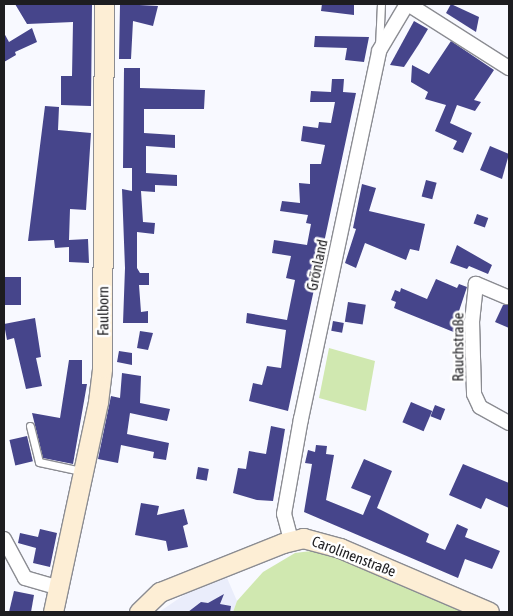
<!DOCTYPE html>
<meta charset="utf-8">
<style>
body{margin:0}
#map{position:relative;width:513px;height:616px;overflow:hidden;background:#f8f9ff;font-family:"Asap Condensed",sans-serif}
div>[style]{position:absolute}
.built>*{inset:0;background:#eaedfb}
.green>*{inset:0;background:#d0e8b0}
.building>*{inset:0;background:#46458b;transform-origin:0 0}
.roads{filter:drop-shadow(1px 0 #8b8c92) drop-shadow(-1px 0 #8b8c92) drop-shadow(0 1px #8b8c92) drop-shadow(0 -1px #8b8c92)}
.lane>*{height:7px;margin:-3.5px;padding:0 3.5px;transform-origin:3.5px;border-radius:3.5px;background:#fff}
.street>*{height:14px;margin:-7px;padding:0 7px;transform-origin:7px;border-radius:7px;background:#fff}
.secondary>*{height:19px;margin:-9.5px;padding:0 9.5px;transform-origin:9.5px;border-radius:9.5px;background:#fdeed5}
span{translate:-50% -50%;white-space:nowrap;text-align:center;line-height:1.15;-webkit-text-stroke:5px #fff;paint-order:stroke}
.street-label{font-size:15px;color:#1d1d20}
.frame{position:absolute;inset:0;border:5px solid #1d1d20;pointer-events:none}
</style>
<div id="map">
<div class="built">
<i style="clip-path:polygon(227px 578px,237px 601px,233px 612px,159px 612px,187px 593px)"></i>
</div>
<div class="green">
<i style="clip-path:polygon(329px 348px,375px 361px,366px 411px,319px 398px)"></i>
<i style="clip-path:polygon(319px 550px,463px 612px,233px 612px,237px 601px,263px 572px,295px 553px)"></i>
</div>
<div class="building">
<i style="clip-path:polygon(15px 4px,92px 4px,91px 106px,61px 105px,61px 76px,72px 76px,73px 22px,27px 24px)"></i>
<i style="clip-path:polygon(120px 4px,158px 6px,153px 26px,133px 21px,131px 59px,119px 59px)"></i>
<i style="clip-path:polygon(322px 4px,354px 4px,354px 15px,321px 11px)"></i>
<i style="clip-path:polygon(451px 4px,479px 17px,476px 32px,446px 13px)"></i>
<i style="clip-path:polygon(414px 21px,428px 29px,419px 44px,404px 67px,390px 65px)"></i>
<i style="clip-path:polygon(32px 28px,37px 42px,15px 52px,16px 55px,4px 62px,4px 33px,9px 42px)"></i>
<i style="clip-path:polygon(315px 36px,369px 37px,364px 62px,345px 60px,347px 48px,314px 47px)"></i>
<i style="clip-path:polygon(451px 41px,494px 70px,474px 100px,481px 102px,475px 111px,457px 105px,450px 123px,472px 133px,463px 153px,453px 149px,457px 141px,435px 131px,446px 105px,425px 99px,428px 92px,411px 82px,412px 65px,429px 74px)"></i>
<i style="clip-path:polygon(124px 68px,140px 68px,140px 88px,205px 90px,204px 109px,144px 109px,144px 133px,175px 135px,175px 148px,146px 146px,146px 173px,177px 175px,177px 186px,155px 185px,155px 192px,141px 191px,143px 222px,155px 223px,154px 234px,137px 232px,137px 268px,140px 273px,149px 273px,149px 285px,139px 285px,141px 312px,148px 311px,148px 323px,123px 323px,125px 268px,122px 189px,132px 191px,132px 168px,123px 168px)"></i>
<i style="clip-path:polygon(332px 79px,344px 79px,343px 92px,356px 93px,288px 411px,249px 401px,253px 383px,262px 385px,267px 366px,281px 368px,286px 330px,246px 323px,247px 313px,287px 320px,295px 280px,286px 278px,291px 256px,272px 253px,274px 240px,307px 245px,311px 224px,306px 223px,308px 215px,280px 211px,282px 201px,300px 203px,299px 183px,310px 184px,310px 164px,321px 164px,325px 145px,301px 141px,303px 126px,318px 128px,319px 122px,331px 123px,335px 102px,310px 102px,311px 91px,331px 92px)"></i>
<i style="clip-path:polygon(45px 106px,59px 107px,58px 130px,91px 133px,86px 210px,70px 209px,69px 240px,88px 239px,89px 263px,69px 262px,69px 247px,55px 248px,54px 240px,28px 241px)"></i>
<i style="clip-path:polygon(490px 146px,509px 154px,502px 179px,480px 170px)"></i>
<i style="left:426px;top:180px;width:11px;height:17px;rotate:15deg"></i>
<i style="clip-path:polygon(362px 184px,376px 188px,369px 211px,425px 224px,419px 251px,410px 249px,406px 260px,365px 243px,356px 268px,345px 263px,356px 229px,353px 228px)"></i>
<i style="left:477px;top:214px;width:12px;height:10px;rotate:20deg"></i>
<i style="clip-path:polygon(457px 245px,492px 265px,488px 274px,469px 266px,467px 269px,450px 263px)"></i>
<i style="left:21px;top:277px;width:28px;height:17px;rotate:90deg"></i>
<i style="clip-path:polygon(436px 279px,457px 288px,459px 284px,467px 287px,457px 317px,462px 320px,456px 333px,394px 308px,396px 302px,391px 300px,395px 290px,400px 292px,401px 288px,427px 299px)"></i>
<i style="left:348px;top:302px;width:18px;height:20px;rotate:9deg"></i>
<i style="clip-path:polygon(503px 305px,509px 305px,509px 328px,495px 322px)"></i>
<i style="clip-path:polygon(35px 318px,41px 357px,36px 358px,42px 386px,26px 389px,14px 338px,7px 340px,4px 324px)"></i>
<i style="left:333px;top:321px;width:11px;height:10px;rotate:10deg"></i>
<i style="clip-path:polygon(140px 331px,153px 333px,148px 350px,137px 348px)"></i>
<i style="clip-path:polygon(119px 351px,132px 353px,132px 365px,117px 362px)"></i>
<i style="clip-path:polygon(69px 360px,82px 360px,82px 384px,87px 384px,73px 464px,43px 458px,32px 413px,60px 418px)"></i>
<i style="clip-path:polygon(122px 373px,141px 376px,140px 403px,170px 409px,167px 421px,130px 413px,127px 434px,169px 443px,166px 460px,153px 458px,154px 452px,121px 445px,118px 463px,98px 459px,111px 396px,120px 398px)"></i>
<i style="left:411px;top:402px;width:23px;height:22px;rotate:23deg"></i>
<i style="left:435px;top:405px;width:11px;height:12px;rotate:22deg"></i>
<i style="clip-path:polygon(271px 426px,285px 429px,273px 501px,257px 500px,233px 493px,238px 468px,246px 469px,249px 451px,266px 454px)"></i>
<i style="left:27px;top:436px;width:26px;height:18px;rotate:77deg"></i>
<i style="clip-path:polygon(316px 445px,327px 446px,326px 454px,334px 455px,326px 500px,363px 515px,371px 496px,351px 488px,364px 459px,392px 471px,377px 508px,429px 534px,426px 542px,445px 550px,457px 524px,468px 529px,465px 537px,500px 551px,492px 569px,465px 559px,458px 578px,304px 512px,312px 464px,305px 463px,308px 450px,315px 452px)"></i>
<i style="clip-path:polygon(463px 464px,509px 483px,509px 508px,486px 498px,481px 509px,449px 495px)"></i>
<i style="left:198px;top:467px;width:11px;height:12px;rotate:10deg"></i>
<i style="clip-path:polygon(141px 503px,159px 506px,157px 515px,184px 509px,188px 524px,183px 526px,188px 547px,168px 551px,166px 541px,135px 535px)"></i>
<i style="clip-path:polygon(40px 529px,57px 533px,50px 567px,33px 563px,36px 548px,18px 543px,20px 533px,38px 537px)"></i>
<i style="clip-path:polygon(14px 591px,34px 595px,31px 612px,9px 612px)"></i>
<i style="clip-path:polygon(224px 594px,220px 604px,231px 606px,230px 612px,188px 612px,201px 602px,208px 603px)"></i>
</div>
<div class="roads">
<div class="lane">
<i style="left:379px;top:46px;width:42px;rotate:-87.3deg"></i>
<i style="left:30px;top:426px;width:37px;rotate:76deg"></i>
<i style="left:39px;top:462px;width:43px;rotate:12.1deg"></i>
</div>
<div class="street">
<i style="left:408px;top:4px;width:120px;rotate:32.4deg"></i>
<i style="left:507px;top:297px;width:34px;rotate:-157deg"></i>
<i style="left:476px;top:284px;width:37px;rotate:96deg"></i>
<i style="left:472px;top:321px;width:73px;rotate:88.4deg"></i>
<i style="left:474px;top:394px;width:14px;rotate:65deg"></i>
<i style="left:480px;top:407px;width:33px;rotate:29deg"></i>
<i style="left:4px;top:539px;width:44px;rotate:61.7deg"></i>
<i style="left:25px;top:578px;width:35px;rotate:16deg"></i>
<i style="left:291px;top:540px;width:27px;rotate:-105deg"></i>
<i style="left:284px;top:514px;width:97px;rotate:-79.9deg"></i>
<i style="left:301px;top:419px;width:376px;rotate:-78deg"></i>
<i style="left:379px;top:51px;width:55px;rotate:-59.2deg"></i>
</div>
<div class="secondary">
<i style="left:53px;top:612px;width:215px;rotate:-77.9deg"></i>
<i style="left:98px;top:402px;width:34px;rotate:-83deg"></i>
<i style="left:102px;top:368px;width:364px;rotate:-89.7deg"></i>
<i style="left:139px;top:612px;width:29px;rotate:-44deg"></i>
<i style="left:160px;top:592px;width:132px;rotate:-21.7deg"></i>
<i style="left:283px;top:543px;width:21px;rotate:-14deg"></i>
<i style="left:303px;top:538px;width:38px;rotate:15deg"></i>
<i style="left:340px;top:548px;width:162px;rotate:23.2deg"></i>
</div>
</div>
<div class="street-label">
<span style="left:317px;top:265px;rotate:-78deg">Grönland</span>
<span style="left:103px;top:311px;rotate:-90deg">Faulborn</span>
<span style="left:458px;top:347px;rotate:-90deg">Rauchstraße</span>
<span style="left:354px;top:556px;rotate:21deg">Carolinenstraße</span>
</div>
<div class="frame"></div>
</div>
